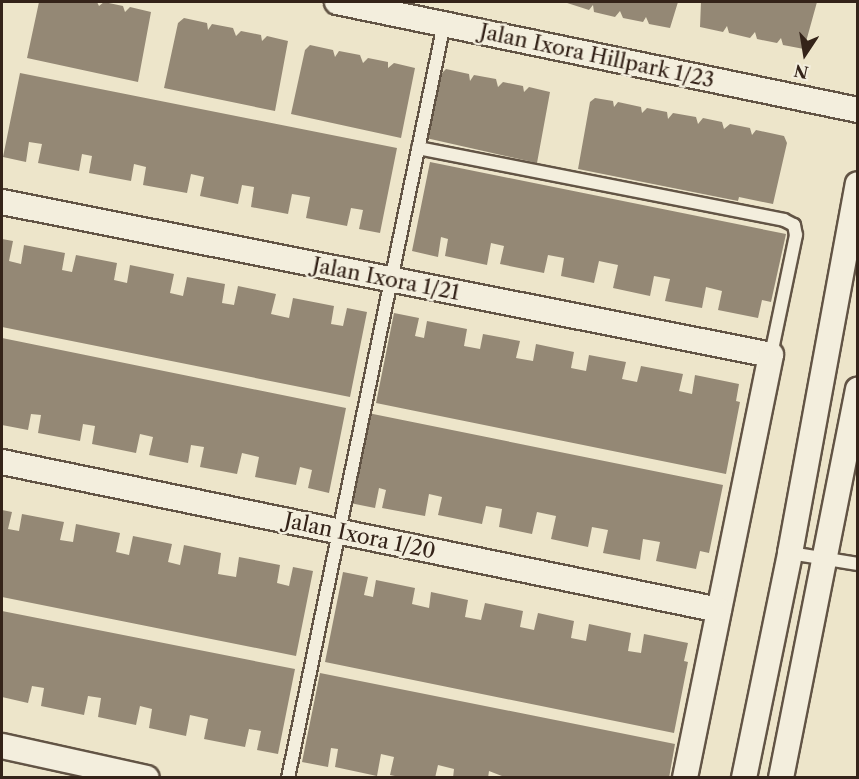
<!DOCTYPE html>
<style>
body{margin:0}
#map{position:relative;width:859px;height:779px;overflow:hidden;background:#ede5ca;font-family:"Libre Caslon Text",serif}
div>[style]{position:absolute}
.building>*{inset:0;background:#948875}
.roads{filter:drop-shadow(2px 0 #625445) drop-shadow(-2px 0 #625445) drop-shadow(0 2px #625445) drop-shadow(0 -2px #625445)}
.service>*{height:12px;margin:-6px;padding:0 6px;transform-origin:6px;border-radius:6px;background:#f3eedd}
.minor>*{height:24px;margin:-12px;padding:0 12px;transform-origin:12px;border-radius:12px;background:#f3eedd}
span{translate:-50% -50%;white-space:nowrap;text-align:center;line-height:1.15;-webkit-text-stroke:5px #f3eedd;paint-order:stroke}
.street-label{font-size:21px;color:#342319}
.frame{position:absolute;inset:0;border:3px solid #342319;pointer-events:none}
.north{position:absolute;left:775px;top:24px;width:60px;height:60px;-webkit-text-stroke:4px #f3eedd;paint-order:stroke;rotate:192deg;font-size:16px;font-weight:700;line-height:24px;text-align:center;color:#342319}
.north::after{content:'';display:block;margin:auto;width:21px;height:27px;background:#342319;clip-path:polygon(50% 0,100% 100%,50% 72%,0 100%)}
</style>
<div id="map">
<div class="building">
<i style="clip-path:polygon(39px 2px,97px 2px,99px 6px,104px 2px,123px 6px,125px 12px,130px 7px,151px 12px,138px 82px,27px 58px)"></i>
<i style="clip-path:polygon(564px 2px,678px 2px,670px 28px,649px 24px,646px 17px,643px 22px,623px 18px,620px 11px,615px 17px,594px 12px,593px 5px,589px 10px)"></i>
<i style="clip-path:polygon(701px 2px,817px 2px,804px 49px,783px 45px,781px 38px,777px 43px,757px 39px,755px 32px,750px 38px,729px 33px,727px 26px,723px 32px,700px 27px)"></i>
<i style="clip-path:polygon(184px 18px,207px 23px,208px 30px,212px 24px,233px 28px,236px 36px,241px 31px,261px 35px,262px 41px,267px 36px,288px 41px,275px 111px,164px 88px,178px 23px)"></i>
<i style="clip-path:polygon(310px 45px,333px 50px,335px 57px,339px 51px,360px 55px,363px 63px,368px 58px,388px 62px,388px 68px,394px 63px,415px 68px,401px 138px,291px 114px,305px 50px)"></i>
<i style="clip-path:polygon(446px 69px,469px 74px,470px 81px,474px 75px,496px 79px,498px 87px,503px 82px,523px 86px,524px 92px,529px 87px,550px 92px,537px 163px,426px 138px,441px 74px)"></i>
<i style="clip-path:polygon(20px 73px,397px 148px,380px 233px,359px 229px,363px 210px,351px 208px,347px 226px,306px 218px,310px 197px,292px 194px,288px 214px,251px 207px,254px 187px,242px 185px,238px 204px,200px 196px,204px 177px,191px 174px,187px 193px,143px 185px,146px 167px,134px 164px,131px 181px,89px 173px,92px 156px,82px 154px,79px 171px,38px 163px,42px 144px,29px 142px,26px 162px,3px 157px)"></i>
<i style="clip-path:polygon(595px 98px,613px 101px,614px 107px,618px 102px,641px 107px,642px 113px,647px 108px,667px 112px,668px 119px,673px 113px,696px 117px,698px 124px,703px 118px,722px 122px,724px 129px,730px 124px,750px 128px,752px 135px,756px 130px,784px 136px,787px 143px,773px 204px,739px 197px,738px 201px,578px 169px,590px 102px)"></i>
<i style="clip-path:polygon(430px 162px,786px 234px,771px 302px,762px 300px,758px 318px,718px 310px,722px 291px,706px 287px,702px 308px,665px 301px,670px 279px,654px 276px,650px 296px,613px 288px,618px 265px,599px 261px,594px 283px,561px 276px,564px 258px,548px 255px,544px 273px,500px 264px,504px 246px,491px 243px,487px 265px,445px 256px,448px 239px,441px 237px,438px 257px,412px 251px)"></i>
<i style="clip-path:polygon(2px 239px,13px 241px,9px 261px,21px 264px,24px 245px,65px 253px,62px 270px,72px 272px,76px 255px,117px 263px,114px 280px,127px 283px,130px 265px,174px 274px,170px 293px,183px 296px,187px 277px,225px 284px,222px 303px,234px 305px,238px 286px,276px 294px,271px 314px,289px 318px,293px 298px,334px 306px,331px 324px,343px 326px,347px 308px,367px 312px,350px 397px,2px 327px)"></i>
<i style="clip-path:polygon(394px 313px,419px 318px,415px 336px,424px 338px,427px 321px,467px 329px,464px 346px,480px 349px,483px 334px,520px 341px,516px 358px,533px 361px,536px 344px,574px 352px,571px 368px,586px 371px,589px 355px,626px 362px,622px 379px,637px 382px,641px 366px,683px 374px,679px 391px,692px 394px,695px 375px,739px 384px,736px 401px,740px 402px,726px 474px,376px 403px)"></i>
<i style="clip-path:polygon(2px 338px,346px 408px,329px 493px,308px 488px,312px 470px,300px 467px,296px 485px,255px 477px,259px 457px,242px 453px,237px 474px,200px 467px,204px 447px,191px 445px,188px 463px,149px 455px,153px 437px,140px 434px,136px 453px,92px 444px,95px 426px,83px 424px,80px 441px,38px 433px,41px 415px,31px 414px,28px 430px,2px 425px)"></i>
<i style="clip-path:polygon(368px 413px,723px 485px,709px 553px,700px 551px,696px 569px,656px 561px,660px 542px,643px 539px,640px 560px,603px 553px,608px 530px,592px 527px,588px 547px,551px 539px,556px 516px,537px 512px,532px 534px,499px 527px,502px 509px,486px 506px,482px 524px,438px 515px,442px 497px,429px 494px,425px 516px,382px 508px,386px 490px,379px 488px,375px 508px,350px 503px)"></i>
<i style="clip-path:polygon(2px 510px,12px 512px,8px 529px,19px 531px,22px 514px,64px 522px,60px 540px,73px 542px,76px 524px,120px 533px,116px 552px,129px 555px,133px 536px,172px 544px,168px 562px,180px 565px,184px 545px,221px 553px,218px 574px,236px 577px,239px 557px,280px 565px,277px 583px,289px 586px,293px 567px,313px 571px,296px 656px,2px 597px)"></i>
<i style="clip-path:polygon(343px 572px,368px 577px,364px 595px,373px 597px,376px 580px,415px 588px,412px 604px,429px 608px,431px 592px,468px 600px,465px 617px,481px 620px,485px 603px,523px 611px,520px 627px,534px 630px,538px 613px,574px 621px,571px 638px,586px 641px,589px 624px,631px 633px,628px 651px,641px 653px,644px 634px,688px 643px,684px 661px,688px 662px,674px 733px,325px 662px)"></i>
<i style="clip-path:polygon(2px 611px,295px 669px,278px 754px,257px 750px,261px 731px,249px 729px,245px 747px,204px 739px,208px 719px,190px 715px,186px 736px,149px 728px,152px 709px,140px 706px,136px 725px,98px 717px,101px 698px,88px 696px,84px 715px,41px 706px,44px 688px,32px 686px,28px 703px,2px 697px)"></i>
<i style="clip-path:polygon(320px 673px,675px 744px,669px 778px,507px 778px,489px 771px,488px 778px,453px 778px,454px 769px,438px 765px,435px 778px,405px 778px,390px 775px,394px 757px,381px 754px,377px 776px,335px 767px,338px 749px,331px 748px,328px 767px,302px 762px)"></i>
</div>
<div class="roads">
<div class="service">
<i style="left:418px;top:148px;width:373px;rotate:11.1deg"></i>
<i style="left:784px;top:220px;width:11px;rotate:27deg"></i>
<i style="left:794px;top:225px;width:10px;rotate:79deg"></i>
<i style="left:796px;top:235px;width:123px;rotate:101.8deg"></i>
<i style="left:790px;top:553px;width:69px;rotate:9.2deg"></i>
<i style="left:288px;top:778px;width:770px;rotate:-78.31deg"></i>
</div>
<div class="minor">
<i style="left:337px;top:2px;width:532px;rotate:11.71deg"></i>
<i style="left:2px;top:202px;width:784px;rotate:11.25deg"></i>
<i style="left:771px;top:355px;width:432px;rotate:101.5deg"></i>
<i style="left:2px;top:462px;width:732px;rotate:11.66deg"></i>
<i style="left:2px;top:746px;width:148px;rotate:12.4deg"></i>
<i style="left:744px;top:778px;width:230px;rotate:-78.4deg"></i>
<i style="left:790px;top:553px;width:375px;rotate:-79.6deg"></i>
<i style="left:781px;top:778px;width:396px;rotate:-78.8deg"></i>
</div>
</div>
<div class="street-label">
<span style="left:597px;top:56px;rotate:12deg">Jalan Ixora Hillpark 1/23</span>
<span style="left:386px;top:279px;rotate:11deg">Jalan Ixora 1/21</span>
<span style="left:360px;top:536px;rotate:12deg">Jalan Ixora 1/20</span>
</div>
<div class="frame"></div>
<div class="north">N</div>
</div>
